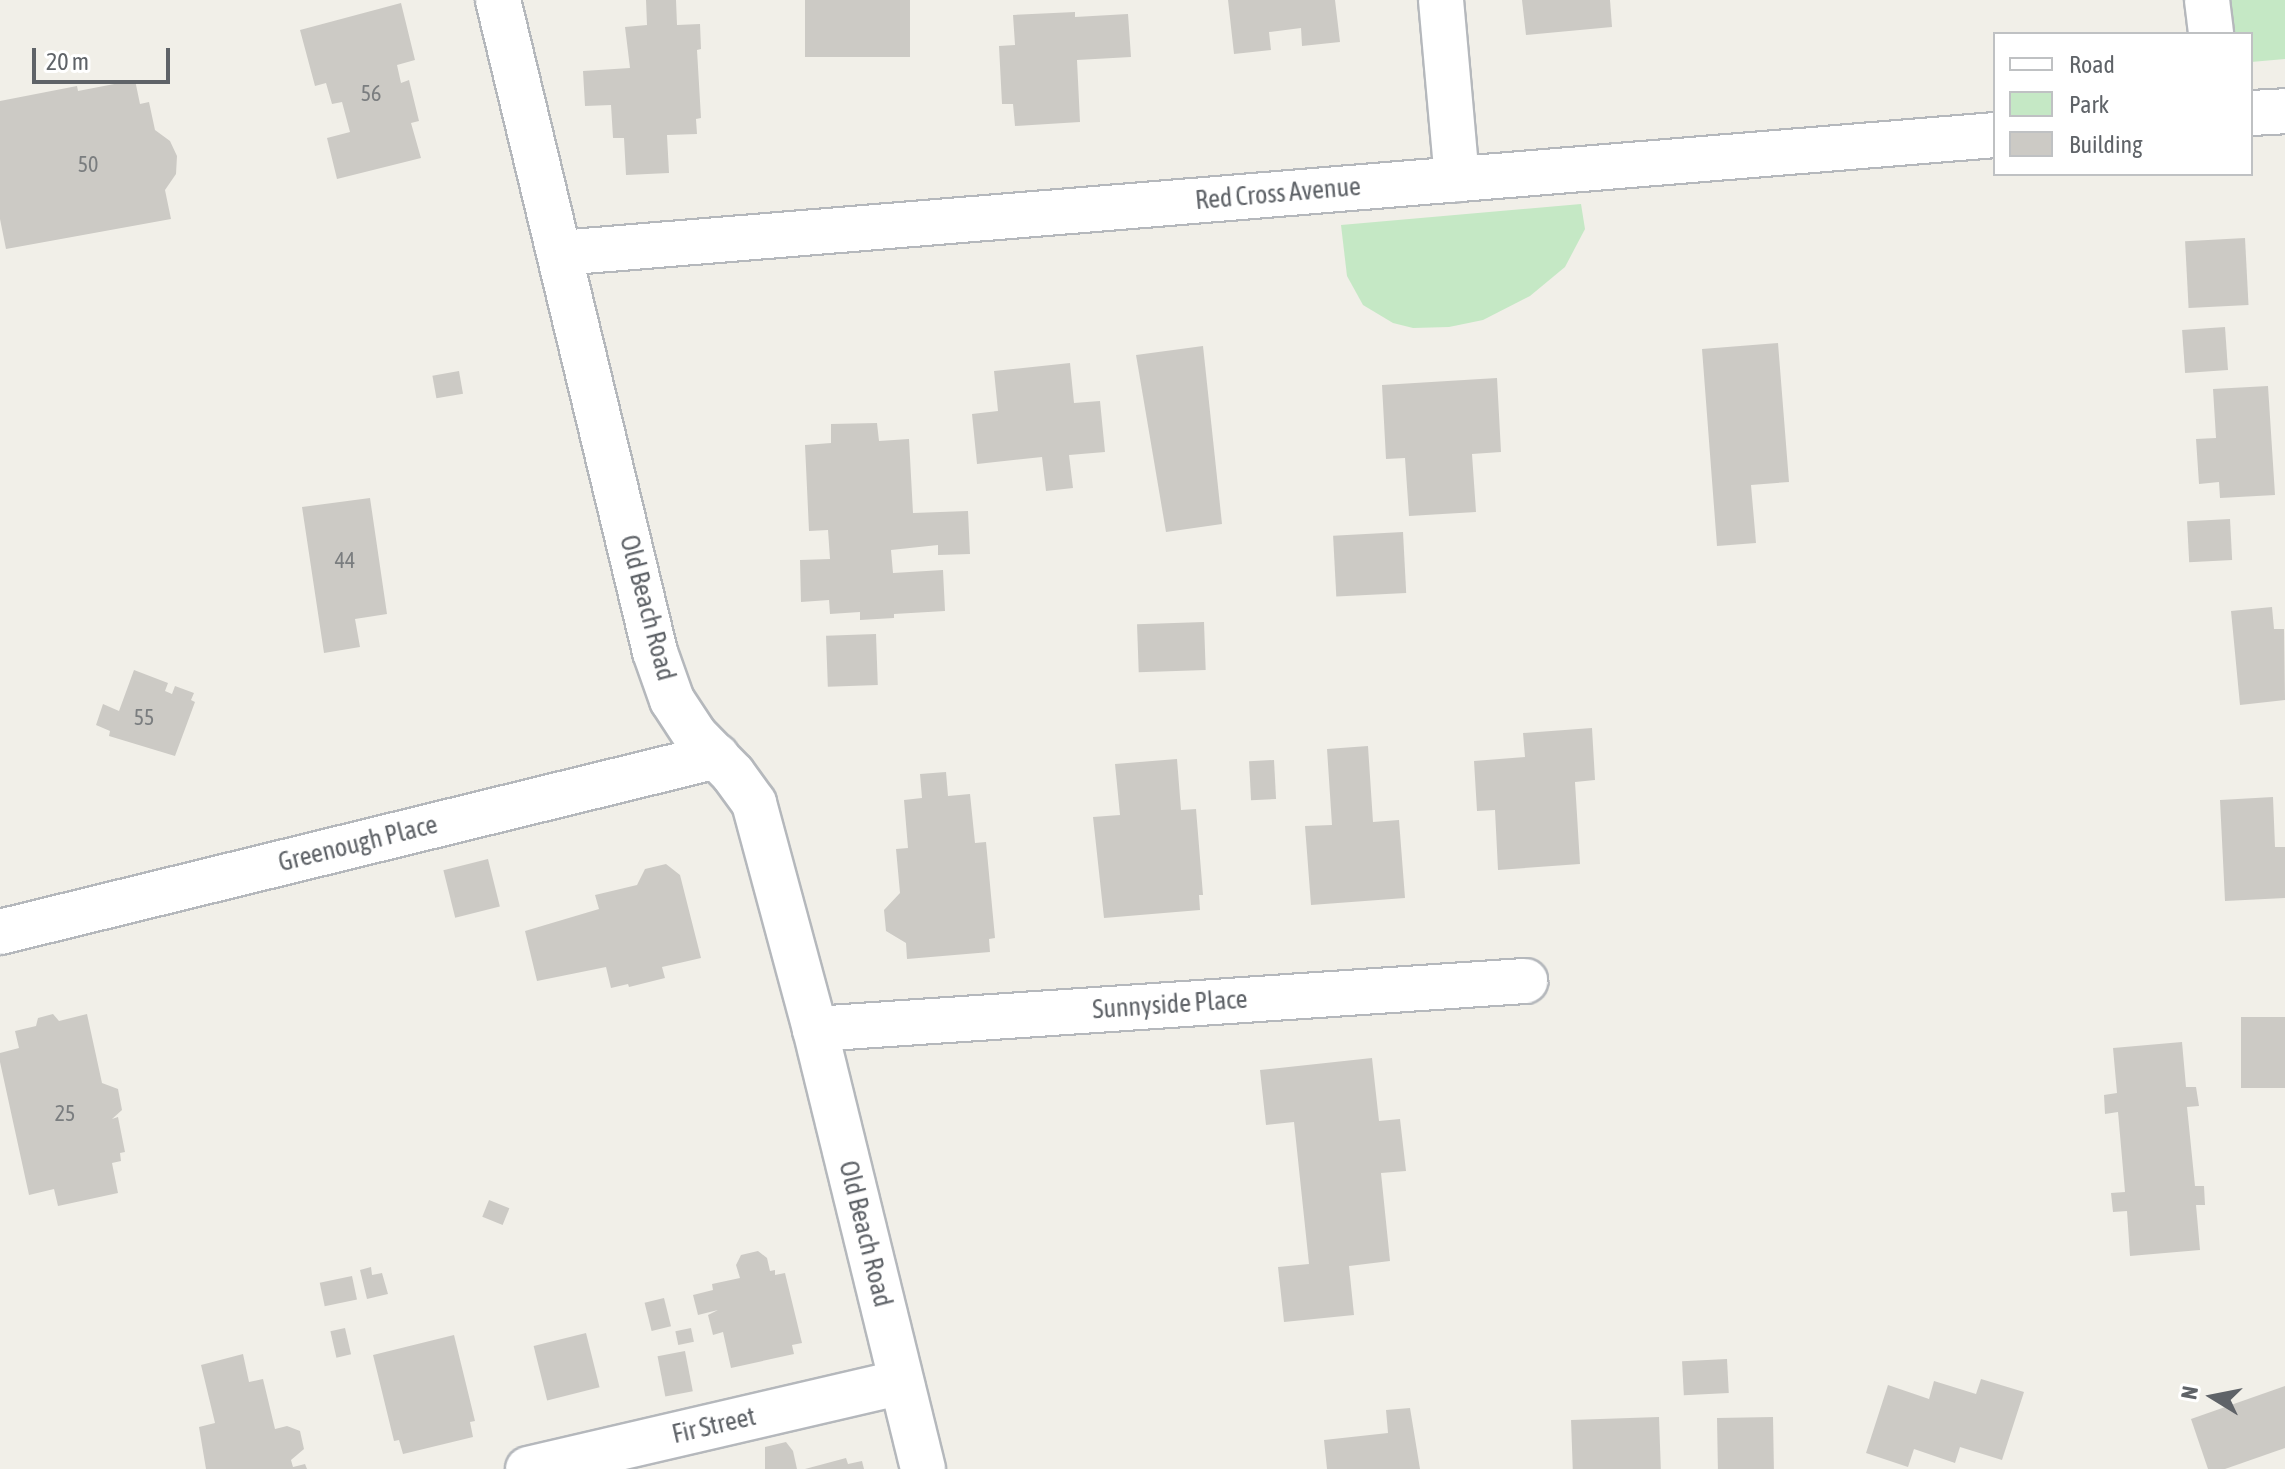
<!DOCTYPE html>
<style>
body{margin:0}
#map{position:relative;width:2285px;height:1469px;overflow:hidden;background:#f1efe8;font-family:"Asap Condensed",sans-serif}
div>[style]{position:absolute}
.green>*{inset:0;background:#c5e8c5}
.building>*{inset:0;background:#cccac5;transform-origin:0 0}
.roads{filter:drop-shadow(2px 0 #b5b8bc) drop-shadow(-2px 0 #b5b8bc) drop-shadow(0 2px #b5b8bc) drop-shadow(0 -2px #b5b8bc)}
.minor>*{height:44px;margin:-22px;padding:0 22px;transform-origin:22px;border-radius:22px;background:#fff}
span{translate:-50% -50%;white-space:nowrap;text-align:center;line-height:1.15;-webkit-text-stroke:6px #fff;paint-order:stroke}
.number-label{font-size:22px;color:#7a7d7f}
.number-label span{-webkit-text-stroke-width:0}
.street-label{font-size:26px;color:#5f6368}
.legend{position:absolute;left:1993px;top:32px;width:260px;height:144px;box-sizing:border-box;background:#fff;border:2px solid #bfc1c3;margin:0;padding:10px 14px;list-style:none;font-size:24px;color:#5f6368}
.legend li{display:flex;align-items:center;gap:16px;height:40px}
.legend b{width:40px;border:2px solid #bfc1c3}
.north{position:absolute;left:2173px;top:1357px;width:80px;height:80px;-webkit-text-stroke:6px #fff;paint-order:stroke;rotate:280deg;font-size:22px;font-weight:700;line-height:32px;text-align:center;color:#5f6368}
.north::after{content:'';display:block;margin:auto;width:28px;height:36px;background:#5f6368;clip-path:polygon(50% 0,100% 100%,50% 72%,0 100%)}
.scale{position:absolute;left:32px;top:48px;width:138px;height:36px;box-sizing:border-box;border:4px solid #5f6368;border-top:0;padding-left:10px;font-size:24px;line-height:28px;white-space:nowrap;color:#5f6368;-webkit-text-stroke:6px #fff;paint-order:stroke}
</style>
<div id="map">
<div class="green">
<i style="clip-path:polygon(2222px 0,2285px 0,2285px 59px,2251px 62px,2251px 34px,2226px 34px)"></i>
<i style="clip-path:polygon(1581px 204px,1585px 229px,1565px 267px,1530px 296px,1483px 320px,1449px 327px,1413px 328px,1393px 323px,1363px 305px,1347px 276px,1341px 225px)"></i>
</div>
<div class="building">
<i style="clip-path:polygon(646px 0,676px 0,677px 25px,700px 24px,701px 49px,697px 50px,701px 118px,696px 119px,697px 134px,667px 135px,669px 173px,626px 175px,624px 138px,613px 138px,611px 105px,585px 106px,583px 71px,630px 68px,625px 27px,647px 25px)"></i>
<i style="left:805px;top:0;width:105px;height:57px"></i>
<i style="clip-path:polygon(1228px 0,1335px 0,1340px 42px,1302px 46px,1301px 28px,1269px 32px,1271px 50px,1234px 54px)"></i>
<i style="clip-path:polygon(1522px 0,1610px 0,1612px 27px,1526px 35px)"></i>
<i style="clip-path:polygon(401px 3px,415px 60px,397px 65px,401px 83px,409px 80px,419px 121px,411px 123px,421px 158px,337px 179px,327px 138px,350px 132px,342px 102px,332px 104px,326px 83px,315px 86px,300px 30px)"></i>
<i style="clip-path:polygon(1075px 12px,1075px 17px,1128px 14px,1131px 57px,1077px 60px,1080px 122px,1015px 126px,1013px 104px,1002px 104px,999px 46px,1015px 45px,1013px 15px)"></i>
<i style="clip-path:polygon(135px 80px,140px 104px,149px 102px,155px 130px,170px 141px,177px 156px,176px 174px,165px 190px,171px 219px,6px 249px,0 219px,0 101px,77px 86px,78px 91px)"></i>
<i style="left:2245px;top:238px;width:67px;height:60px;rotate:87deg"></i>
<i style="left:2225px;top:327px;width:43px;height:43px;rotate:86deg"></i>
<i style="clip-path:polygon(1778px 343px,1789px 482px,1751px 485px,1756px 543px,1717px 546px,1702px 349px)"></i>
<i style="clip-path:polygon(1203px 346px,1222px 524px,1166px 532px,1136px 355px)"></i>
<i style="clip-path:polygon(1070px 363px,1074px 403px,1100px 401px,1105px 452px,1069px 455px,1073px 488px,1046px 491px,1042px 457px,977px 464px,972px 414px,998px 411px,994px 371px)"></i>
<i style="left:459px;top:371px;width:23px;height:27px;rotate:80deg"></i>
<i style="clip-path:polygon(1497px 378px,1501px 452px,1472px 454px,1476px 512px,1409px 516px,1405px 458px,1386px 459px,1382px 385px)"></i>
<i style="clip-path:polygon(2268px 386px,2275px 495px,2220px 498px,2219px 482px,2199px 484px,2196px 439px,2216px 438px,2213px 389px)"></i>
<i style="clip-path:polygon(877px 423px,879px 441px,909px 439px,913px 513px,968px 511px,970px 554px,938px 555px,938px 545px,891px 550px,893px 573px,943px 570px,945px 611px,894px 614px,894px 618px,860px 620px,860px 612px,830px 614px,829px 600px,801px 602px,800px 560px,830px 559px,828px 530px,809px 531px,805px 445px,831px 443px,831px 424px)"></i>
<i style="clip-path:polygon(370px 498px,387px 614px,355px 619px,360px 647px,324px 653px,302px 507px)"></i>
<i style="left:2230px;top:519px;width:41px;height:43px;rotate:87deg"></i>
<i style="left:1403px;top:532px;width:61px;height:70px;rotate:87deg"></i>
<i style="clip-path:polygon(2272px 607px,2274px 629px,2284px 629px,2285px 700px,2240px 705px,2231px 611px)"></i>
<i style="left:1204px;top:622px;width:48px;height:67px;rotate:88deg"></i>
<i style="left:876px;top:634px;width:51px;height:50px;rotate:88deg"></i>
<i style="clip-path:polygon(134px 670px,168px 683px,165px 691px,172px 694px,175px 686px,194px 693px,191px 700px,195px 702px,175px 756px,109px 736px,110px 731px,96px 725px,103px 704px,119px 711px)"></i>
<i style="clip-path:polygon(1592px 728px,1595px 780px,1575px 782px,1580px 864px,1498px 870px,1495px 810px,1477px 811px,1474px 761px,1525px 757px,1523px 733px)"></i>
<i style="clip-path:polygon(1368px 746px,1373px 822px,1399px 820px,1405px 898px,1311px 905px,1305px 826px,1332px 825px,1327px 749px)"></i>
<i style="clip-path:polygon(1177px 759px,1181px 810px,1196px 809px,1203px 895px,1199px 895px,1200px 910px,1104px 918px,1093px 817px,1120px 815px,1115px 764px)"></i>
<i style="left:1274px;top:760px;width:39px;height:25px;rotate:87deg"></i>
<i style="clip-path:polygon(946px 772px,948px 796px,970px 794px,975px 843px,986px 842px,995px 938px,989px 939px,990px 952px,907px 959px,906px 943px,886px 931px,884px 910px,900px 893px,896px 849px,908px 848px,904px 800px,922px 798px,920px 774px)"></i>
<i style="clip-path:polygon(2273px 797px,2275px 847px,2285px 847px,2285px 898px,2225px 901px,2220px 800px)"></i>
<i style="left:488px;top:859px;width:49px;height:46px;rotate:76deg"></i>
<i style="clip-path:polygon(666px 864px,680px 875px,701px 958px,662px 967px,665px 978px,629px 987px,628px 984px,611px 988px,606px 967px,537px 981px,525px 931px,599px 909px,595px 895px,637px 885px,645px 869px)"></i>
<i style="clip-path:polygon(53px 1014px,59px 1021px,87px 1014px,102px 1083px,118px 1089px,122px 1110px,112px 1119px,118px 1117px,125px 1152px,120px 1153px,121px 1161px,112px 1163px,118px 1193px,58px 1206px,54px 1189px,29px 1195px,0 1062px,0 1053px,19px 1048px,15px 1031px,36px 1026px,38px 1018px)"></i>
<i style="left:2285px;top:1017px;width:71px;height:44px;rotate:90deg"></i>
<i style="clip-path:polygon(2182px 1042px,2186px 1087px,2196px 1087px,2199px 1106px,2187px 1107px,2195px 1186px,2204px 1186px,2205px 1205px,2196px 1205px,2200px 1250px,2130px 1256px,2127px 1211px,2113px 1212px,2111px 1193px,2125px 1192px,2118px 1112px,2105px 1114px,2104px 1095px,2117px 1093px,2113px 1048px)"></i>
<i style="clip-path:polygon(1372px 1058px,1379px 1121px,1400px 1119px,1406px 1171px,1381px 1173px,1390px 1261px,1349px 1266px,1354px 1315px,1284px 1322px,1278px 1267px,1309px 1264px,1294px 1122px,1266px 1125px,1260px 1070px)"></i>
<i style="left:489px;top:1200px;width:22px;height:18px;rotate:22deg"></i>
<i style="clip-path:polygon(758px 1251px,767px 1258px,770px 1271px,775px 1270px,775px 1275px,785px 1273px,802px 1343px,792px 1345px,794px 1354px,731px 1368px,723px 1332px,713px 1335px,708px 1315px,718px 1310px,698px 1315px,693px 1295px,713px 1290px,712px 1284px,740px 1278px,736px 1265px,741px 1255px)"></i>
<i style="clip-path:polygon(371px 1267px,372px 1275px,382px 1273px,388px 1294px,367px 1299px,360px 1270px)"></i>
<i style="left:352px;top:1276px;width:24px;height:33px;rotate:78deg"></i>
<i style="left:664px;top:1298px;width:29px;height:20px;rotate:76deg"></i>
<i style="left:345px;top:1328px;width:27px;height:15px;rotate:77deg"></i>
<i style="left:691px;top:1328px;width:14px;height:16px;rotate:78deg"></i>
<i style="left:586px;top:1333px;width:56px;height:54px;rotate:76deg"></i>
<i style="clip-path:polygon(454px 1335px,475px 1421px,470px 1422px,473px 1437px,403px 1454px,399px 1440px,394px 1441px,373px 1355px)"></i>
<i style="left:685px;top:1351px;width:41px;height:28px;rotate:79deg"></i>
<i style="clip-path:polygon(243px 1354px,249px 1382px,263px 1379px,275px 1429px,287px 1426px,300px 1431px,304px 1449px,291px 1460px,293px 1467px,305px 1464px,307px 1469px,206px 1469px,199px 1427px,215px 1423px,201px 1365px)"></i>
<i style="left:1727px;top:1359px;width:34px;height:45px;rotate:87deg"></i>
<i style="clip-path:polygon(1981px 1379px,2024px 1392px,2002px 1460px,1960px 1447px,1955px 1463px,1914px 1449px,1908px 1467px,1866px 1453px,1888px 1385px,1929px 1399px,1934px 1381px,1976px 1394px)"></i>
<i style="clip-path:polygon(2285px 1386px,2285px 1448px,2225px 1469px,2208px 1469px,2191px 1419px)"></i>
<i style="clip-path:polygon(1410px 1408px,1420px 1469px,1327px 1469px,1324px 1440px,1388px 1433px,1386px 1410px)"></i>
<i style="left:1659px;top:1417px;width:52px;height:88px;rotate:88deg"></i>
<i style="left:1773px;top:1417px;width:52px;height:56px;rotate:89deg"></i>
<i style="clip-path:polygon(786px 1442px,793px 1451px,797px 1469px,765px 1469px,765px 1447px)"></i>
<i style="clip-path:polygon(846px 1458px,848px 1464px,862px 1461px,864px 1469px,805px 1469px)"></i>
</div>
<div class="roads">
<div class="minor">
<i style="left:498px;top:0;width:671px;rotate:76.46deg"></i>
<i style="left:655px;top:652px;width:51px;rotate:70.5deg"></i>
<i style="left:672px;top:700px;width:42px;rotate:56.7deg"></i>
<i style="left:695px;top:735px;width:54px;rotate:45.7deg"></i>
<i style="left:733px;top:774px;width:36px;rotate:54deg"></i>
<i style="left:754px;top:803px;width:234px;rotate:74.9deg"></i>
<i style="left:815px;top:1029px;width:453px;rotate:76.2deg"></i>
<i style="left:1441px;top:0;width:180px;rotate:84.9deg"></i>
<i style="left:2207px;top:0;width:34px;rotate:83deg"></i>
<i style="left:2251px;top:113px;width:34px;rotate:-3deg"></i>
<i style="left:560px;top:253px;width:1440px;rotate:-4.7deg"></i>
<i style="left:0;top:932px;width:738px;rotate:-13.79deg"></i>
<i style="left:815px;top:1029px;width:712px;rotate:-3.87deg"></i>
<i style="left:528px;top:1469px;width:383px;rotate:-13.1deg"></i>
</div>
</div>
<div class="number-label">
<span style="left:371px;top:94px">56</span>
<span style="left:88px;top:165px">50</span>
<span style="left:345px;top:561px">44</span>
<span style="left:144px;top:718px">55</span>
<span style="left:65px;top:1114px">25</span>
</div>
<div class="street-label">
<span style="left:1278px;top:194px;rotate:-5deg">Red Cross Avenue</span>
<span style="left:647px;top:608px;rotate:75deg">Old Beach Road</span>
<span style="left:358px;top:844px;rotate:-14deg">Greenough Place</span>
<span style="left:1170px;top:1005px;rotate:-4deg">Sunnyside Place</span>
<span style="left:865px;top:1234px;rotate:76deg">Old Beach Road</span>
<span style="left:714px;top:1426px;rotate:-13deg">Fir Street</span>
</div>
<ul class="legend">
<li><b style="height:10px;background:#fff"></b>Road</li>
<li><b style="height:22px;background:#c5e8c5"></b>Park</li>
<li><b style="height:22px;background:#cccac5"></b>Building</li>
</ul>
<div class="north">N</div>
<div class="scale">20 m</div>
</div>
